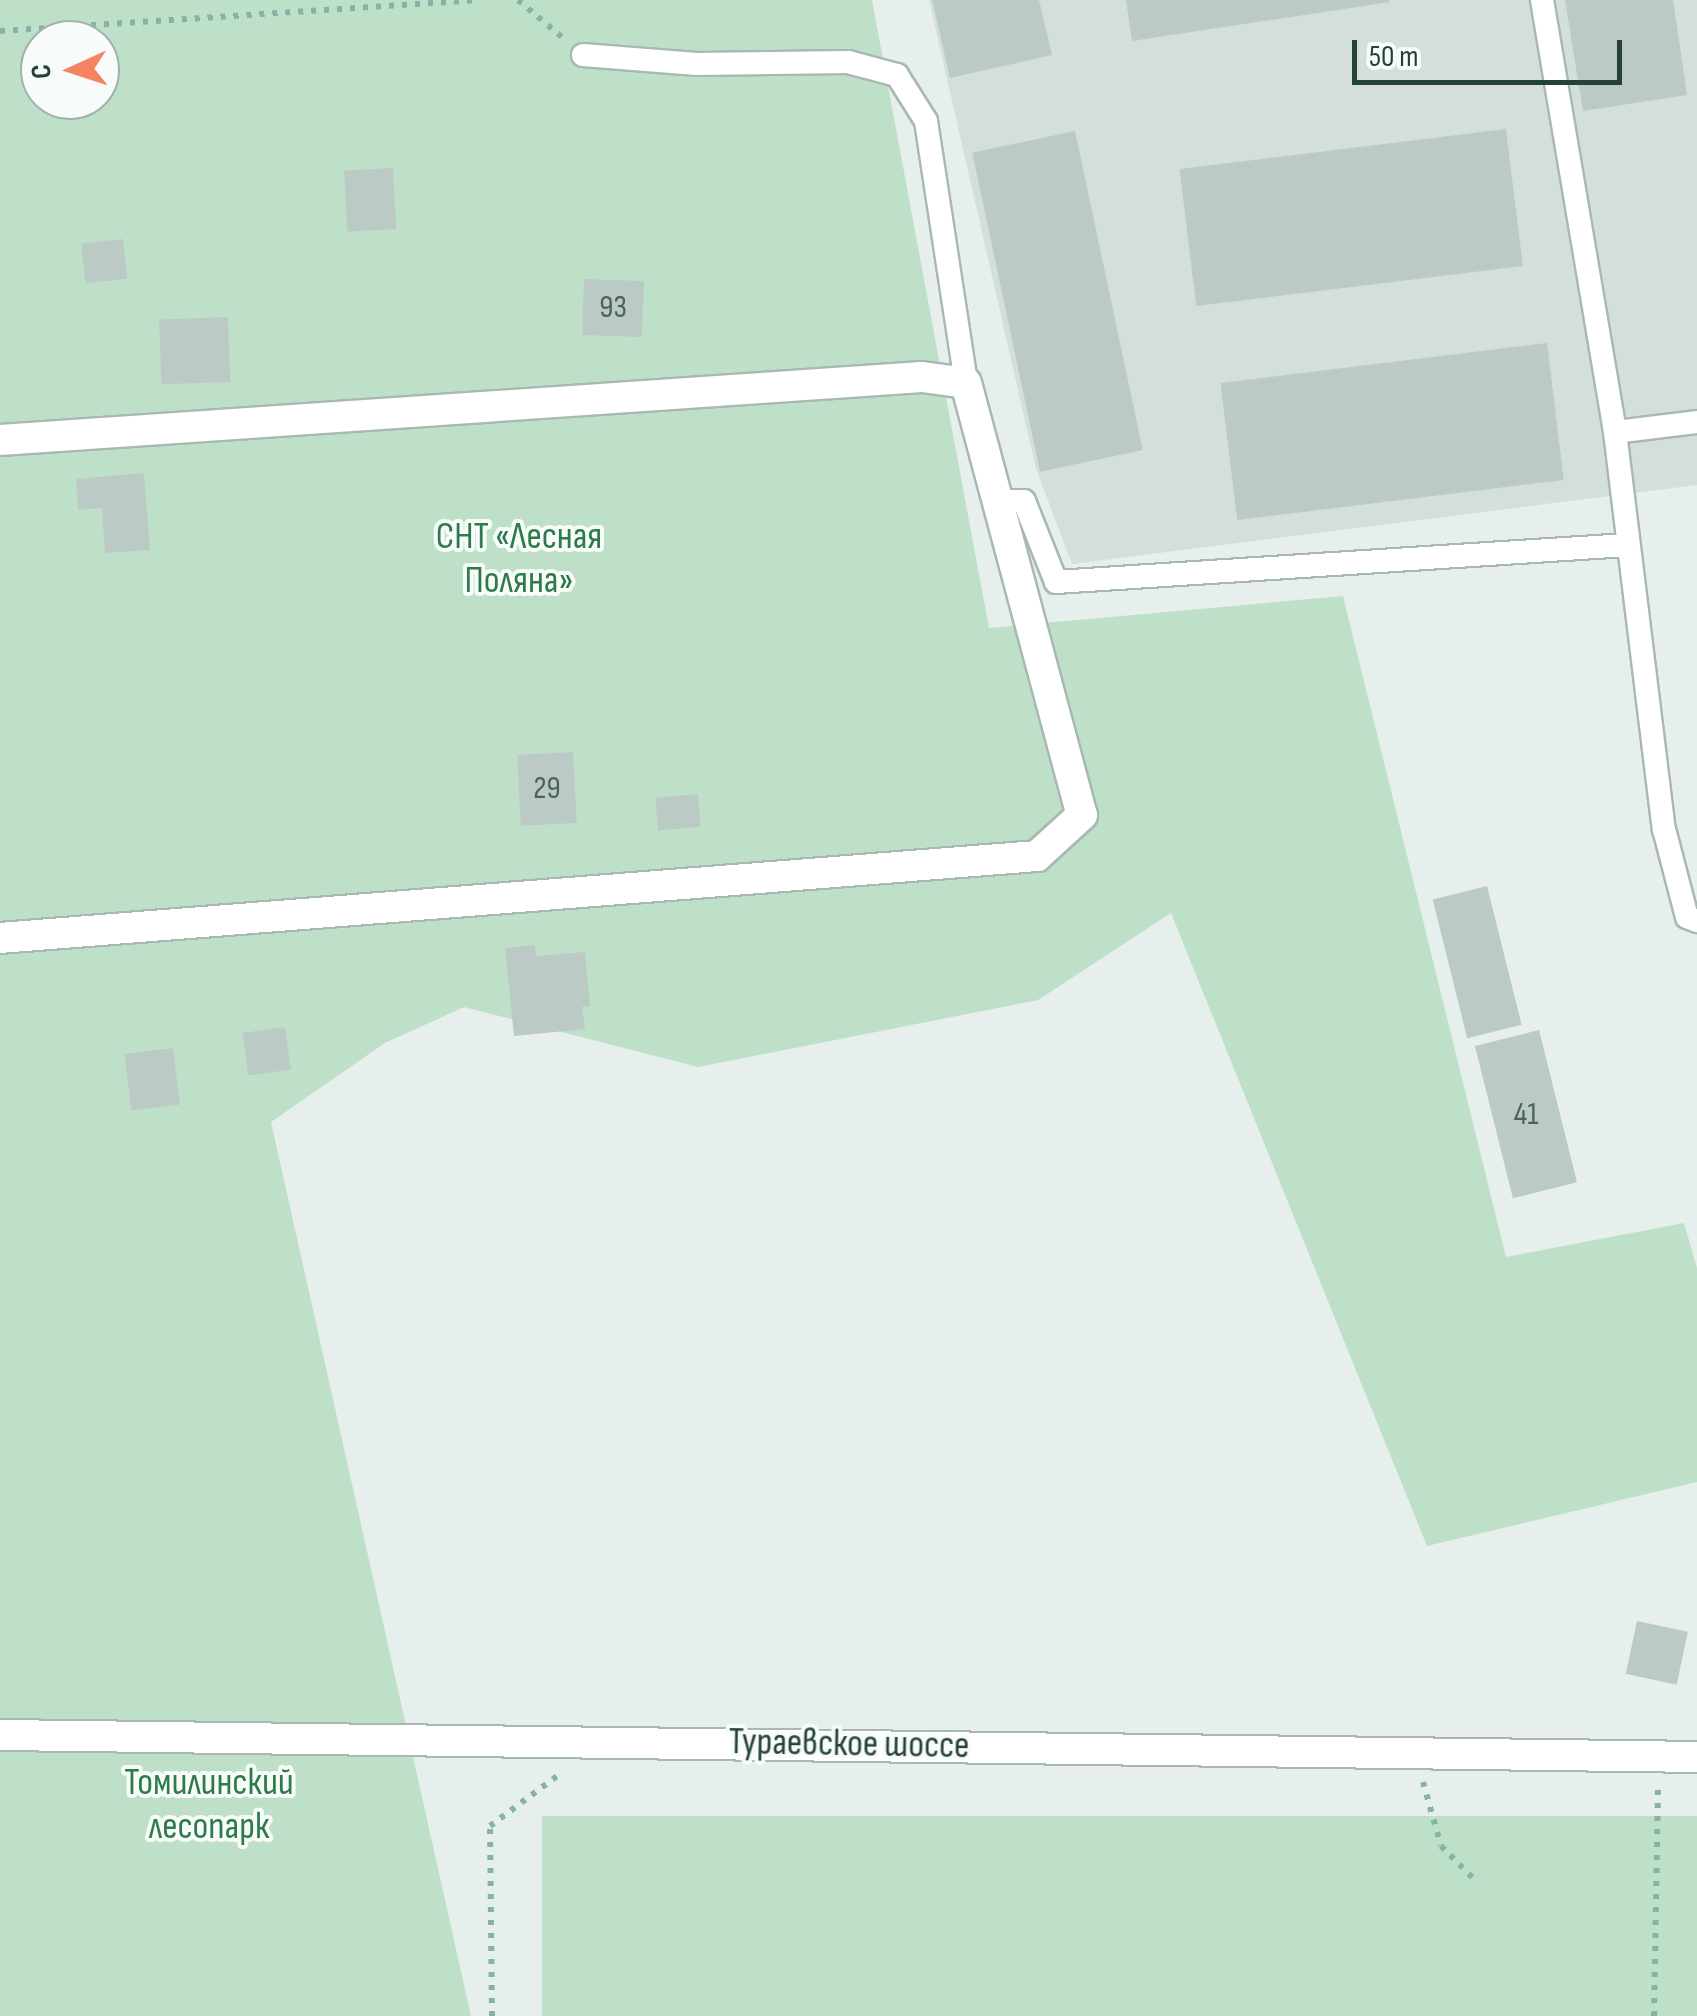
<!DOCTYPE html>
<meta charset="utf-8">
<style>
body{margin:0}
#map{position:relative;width:1697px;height:2016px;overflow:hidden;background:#e6efeb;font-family:"Sofia Sans Condensed",sans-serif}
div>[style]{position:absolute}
.built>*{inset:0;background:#d4dfda}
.green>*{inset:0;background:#bfe0c8;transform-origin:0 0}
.building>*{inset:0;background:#bbcac4;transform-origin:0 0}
.path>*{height:6px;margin-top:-3px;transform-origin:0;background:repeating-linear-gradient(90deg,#86b3a5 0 5px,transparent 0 13px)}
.roads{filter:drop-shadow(2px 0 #a8b8b2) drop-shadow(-2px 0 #a8b8b2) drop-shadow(0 2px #a8b8b2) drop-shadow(0 -2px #a8b8b2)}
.service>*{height:22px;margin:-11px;padding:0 11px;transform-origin:11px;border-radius:11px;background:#fff}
.minor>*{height:30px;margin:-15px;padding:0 15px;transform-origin:15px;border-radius:15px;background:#fff}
.secondary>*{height:30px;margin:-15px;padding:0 15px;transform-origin:15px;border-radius:15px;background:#fff}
span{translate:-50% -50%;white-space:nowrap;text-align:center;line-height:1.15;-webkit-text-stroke:8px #f7fbf9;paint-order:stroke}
.number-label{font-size:32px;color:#4a645c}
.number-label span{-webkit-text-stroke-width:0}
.park-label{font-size:38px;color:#2d7a4b}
.street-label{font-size:38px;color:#24423a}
.north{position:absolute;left:20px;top:20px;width:100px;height:100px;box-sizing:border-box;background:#f7fbf9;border:2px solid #a3b1ad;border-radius:50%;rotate:267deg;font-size:28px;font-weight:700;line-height:40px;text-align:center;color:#24423a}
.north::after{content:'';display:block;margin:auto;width:35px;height:45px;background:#f4845f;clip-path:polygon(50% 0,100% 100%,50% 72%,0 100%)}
.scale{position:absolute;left:1352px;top:40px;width:270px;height:45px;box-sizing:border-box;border:5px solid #24423a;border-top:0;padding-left:12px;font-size:30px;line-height:35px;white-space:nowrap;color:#24423a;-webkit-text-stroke:8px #f7fbf9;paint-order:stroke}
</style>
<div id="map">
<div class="built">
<i style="clip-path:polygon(929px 0,1697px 0,1697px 485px,1072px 564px,1036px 469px)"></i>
</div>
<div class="green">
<i style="clip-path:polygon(evenodd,0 0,872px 0,989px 628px,1343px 596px,1506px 1257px,1684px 1223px,1697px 1268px,1697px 1482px,1427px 1546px,1171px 913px,1038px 1000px,698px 1067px,464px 1007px,385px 1043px,271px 1122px,471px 2016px,0 2016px,0 0,40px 40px,100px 40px,100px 100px,40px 100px,40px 40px)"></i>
<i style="left:1697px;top:1816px;width:200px;height:1155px;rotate:90deg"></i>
</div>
<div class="building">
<i style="clip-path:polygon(932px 0,1039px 0,1052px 55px,950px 78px)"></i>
<i style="clip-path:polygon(1126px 0,1389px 0,1390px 2px,1132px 41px)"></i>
<i style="clip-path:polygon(1565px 0,1673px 0,1687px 95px,1583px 111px)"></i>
<i style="left:1506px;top:129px;width:138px;height:329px;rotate:83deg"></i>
<i style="left:1075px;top:131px;width:326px;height:105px;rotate:78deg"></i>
<i style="left:393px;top:168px;width:61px;height:49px;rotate:87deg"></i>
<i style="left:123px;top:239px;width:40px;height:42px;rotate:84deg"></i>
<i style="left:584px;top:279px;width:60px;height:56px;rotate:2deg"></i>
<i style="left:228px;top:317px;width:65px;height:69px;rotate:88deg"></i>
<i style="left:1547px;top:343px;width:138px;height:329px;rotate:83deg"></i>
<i style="clip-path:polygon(144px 473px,150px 550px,105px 553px,102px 508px,78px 510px,76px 479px)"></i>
<i style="left:573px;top:752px;width:71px;height:56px;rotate:87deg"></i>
<i style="left:698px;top:794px;width:33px;height:43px;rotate:85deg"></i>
<i style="left:1487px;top:886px;width:143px;height:56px;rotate:76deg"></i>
<i style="clip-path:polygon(535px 945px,536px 956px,585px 952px,590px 1006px,582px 1007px,585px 1029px,514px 1036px,505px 948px)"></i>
<i style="left:285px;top:1027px;width:43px;height:43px;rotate:82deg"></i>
<i style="left:1539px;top:1030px;width:157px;height:66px;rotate:76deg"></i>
<i style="left:173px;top:1048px;width:57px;height:49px;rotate:83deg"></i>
<i style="left:1637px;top:1621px;width:52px;height:54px;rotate:12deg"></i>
</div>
<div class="path">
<i style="left:518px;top:0;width:59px;rotate:40.2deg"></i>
<i style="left:0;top:31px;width:476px;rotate:-3.7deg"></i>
<i style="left:1423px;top:1782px;width:66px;rotate:74.3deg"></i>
<i style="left:1441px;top:1846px;width:52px;rotate:45deg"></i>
<i style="left:492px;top:2016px;width:190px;rotate:-90.6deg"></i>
<i style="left:490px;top:1826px;width:84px;rotate:-36.7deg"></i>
<i style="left:1654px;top:2016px;width:229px;rotate:-89deg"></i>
</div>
<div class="roads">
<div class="service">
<i style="left:1542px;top:0;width:438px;rotate:80.4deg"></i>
<i style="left:1615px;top:432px;width:83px;rotate:-7deg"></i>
<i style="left:583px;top:55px;width:114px;rotate:4.5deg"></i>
<i style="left:697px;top:64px;width:151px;rotate:-0.8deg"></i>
<i style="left:848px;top:62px;width:51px;rotate:14.9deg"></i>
<i style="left:897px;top:75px;width:54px;rotate:57.8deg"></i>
<i style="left:926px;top:121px;width:265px;rotate:81.3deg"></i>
<i style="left:1615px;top:432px;width:400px;rotate:83deg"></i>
<i style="left:1664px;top:829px;width:91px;rotate:75.4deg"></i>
<i style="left:1687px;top:917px;width:11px;rotate:22deg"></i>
<i style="left:998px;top:501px;width:26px"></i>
<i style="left:1024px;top:501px;width:87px;rotate:68.4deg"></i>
<i style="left:1056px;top:582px;width:571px;rotate:-3.71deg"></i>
</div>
<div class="minor">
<i style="left:0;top:440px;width:924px;rotate:-3.91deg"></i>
<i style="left:922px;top:377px;width:44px;rotate:7.8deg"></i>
<i style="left:966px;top:383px;width:447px;rotate:75deg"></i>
<i style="left:1082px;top:815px;width:61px;rotate:137.7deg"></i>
<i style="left:1037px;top:856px;width:1040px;rotate:175.48deg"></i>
</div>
<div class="secondary">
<i style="left:0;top:1735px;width:1697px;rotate:0.74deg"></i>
</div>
</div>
<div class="number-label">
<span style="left:613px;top:308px">93</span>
<span style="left:547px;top:789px">29</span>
<span style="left:1526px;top:1115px">41</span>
</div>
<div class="park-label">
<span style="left:519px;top:559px">СНТ «Лесная<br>Поляна»</span>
<span style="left:209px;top:1805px">Томилинский<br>лесопарк</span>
</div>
<div class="street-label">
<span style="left:849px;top:1744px;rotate:1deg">Тураевское шоссе</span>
</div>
<div class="north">С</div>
<div class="scale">50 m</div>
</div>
